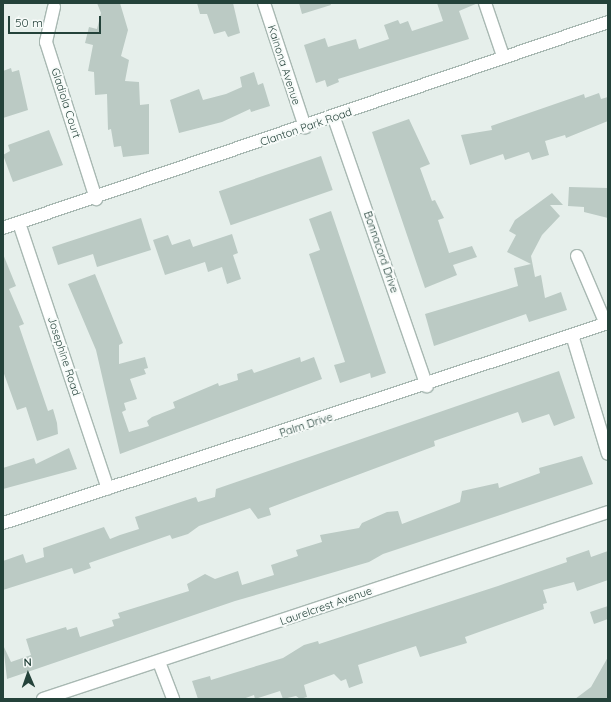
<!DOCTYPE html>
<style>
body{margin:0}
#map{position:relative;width:611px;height:702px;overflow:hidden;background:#e6efeb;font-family:Quicksand,sans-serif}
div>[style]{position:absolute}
.building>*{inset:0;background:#bbcac4;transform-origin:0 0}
.roads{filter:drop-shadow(1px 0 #a8b8b2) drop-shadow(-1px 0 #a8b8b2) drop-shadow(0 1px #a8b8b2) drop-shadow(0 -1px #a8b8b2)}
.minor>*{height:12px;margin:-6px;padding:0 6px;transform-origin:6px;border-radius:6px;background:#fff}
span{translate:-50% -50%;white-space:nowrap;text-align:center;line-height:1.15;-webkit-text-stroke:4px #f7fbf9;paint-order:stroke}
.street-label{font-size:11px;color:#24423a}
.frame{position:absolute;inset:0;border:4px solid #24423a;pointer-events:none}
.north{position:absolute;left:8px;top:654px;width:40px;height:40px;-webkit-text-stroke:3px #f7fbf9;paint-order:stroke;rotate:358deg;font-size:11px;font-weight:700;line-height:16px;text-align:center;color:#24423a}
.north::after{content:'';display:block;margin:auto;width:14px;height:18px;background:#24423a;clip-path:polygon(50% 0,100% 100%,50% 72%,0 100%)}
.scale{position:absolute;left:8px;top:16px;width:93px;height:18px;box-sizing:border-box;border:2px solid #24423a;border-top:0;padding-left:5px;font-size:12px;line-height:14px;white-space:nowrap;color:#24423a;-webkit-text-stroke:3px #f7fbf9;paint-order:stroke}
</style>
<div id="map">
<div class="building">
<i style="clip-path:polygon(97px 3px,120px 3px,128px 30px,121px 56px,129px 60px,125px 81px,139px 82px,140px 105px,149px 104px,149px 154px,123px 157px,121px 146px,114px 147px,111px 129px,108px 130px,107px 94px,95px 95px,94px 72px,88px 71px,93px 45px,85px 43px,89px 27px,97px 29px,101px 13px)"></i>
<i style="clip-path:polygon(197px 3px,233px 3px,240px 33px,228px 37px,225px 31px,214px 34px,207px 14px,200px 14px)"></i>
<i style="clip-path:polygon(299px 3px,330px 3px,331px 5px,302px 14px)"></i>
<i style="clip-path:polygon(437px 3px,478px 3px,459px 11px,469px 39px,338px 79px,339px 82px,327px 87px,325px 80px,316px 83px,304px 45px,325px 38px,328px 47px,356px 39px,359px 49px,389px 39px,384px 25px,398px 20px,400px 24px,408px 21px,412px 31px,443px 21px)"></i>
<i style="clip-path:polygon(11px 68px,12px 72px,19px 70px,28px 110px,3px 118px,3px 71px)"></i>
<i style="clip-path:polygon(254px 72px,258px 85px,263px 83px,270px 106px,251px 112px,250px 109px,222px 122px,179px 133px,170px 100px,199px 89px,203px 100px,226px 94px,242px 87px,240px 77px)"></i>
<i style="clip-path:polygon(599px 93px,601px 99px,608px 97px,608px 121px,566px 138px,565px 135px,545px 141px,549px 155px,532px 160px,529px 152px,505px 160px,503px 154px,470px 165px,461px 135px,492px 130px,491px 126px,584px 94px,585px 98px)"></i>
<i style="clip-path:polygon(409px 119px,430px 164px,420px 168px,432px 201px,435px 200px,444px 218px,438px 220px,449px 253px,472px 246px,477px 257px,453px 265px,457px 275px,425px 288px,372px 132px)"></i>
<i style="clip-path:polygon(49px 130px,63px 165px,13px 182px,3px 155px,10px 151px,8px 145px)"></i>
<i style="left:321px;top:156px;width:36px;height:108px;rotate:71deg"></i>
<i style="clip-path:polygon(569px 187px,608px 188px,608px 218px,584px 212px,584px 207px,568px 206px)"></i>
<i style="clip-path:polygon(552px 193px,563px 205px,550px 205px,560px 216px,542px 235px,531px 256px,535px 277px,541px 275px,545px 298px,561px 292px,567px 310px,529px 322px,526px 314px,434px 346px,425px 314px,518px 286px,514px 268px,531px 264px,507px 252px,516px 235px,509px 231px,515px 220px)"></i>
<i style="clip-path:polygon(331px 211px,386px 373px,371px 378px,370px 373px,340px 383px,334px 365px,345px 362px,309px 254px,320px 250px,309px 219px)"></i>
<i style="clip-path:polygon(141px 218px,151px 250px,97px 267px,93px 254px,58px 265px,52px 247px)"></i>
<i style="clip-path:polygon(232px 234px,238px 253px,233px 255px,241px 279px,227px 284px,222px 267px,208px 272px,205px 262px,165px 275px,153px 240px,168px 235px,172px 245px,190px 239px,193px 247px)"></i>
<i style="clip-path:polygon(3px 254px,16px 286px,9px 289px,24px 324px,19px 326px,48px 411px,53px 409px,57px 423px,58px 434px,37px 441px,26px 407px,17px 410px,3px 371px)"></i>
<i style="clip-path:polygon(95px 274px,123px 343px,119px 345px,119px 364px,145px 357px,148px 368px,144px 369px,146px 374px,130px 379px,137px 399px,124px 403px,126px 410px,122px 412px,129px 432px,149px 426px,147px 421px,152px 417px,175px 408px,173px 402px,218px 383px,219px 386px,238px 380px,237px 374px,252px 369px,254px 373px,300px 357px,301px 362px,314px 357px,322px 379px,120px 454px,96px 350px,68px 284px)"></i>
<i style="clip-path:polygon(559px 371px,575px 418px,554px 426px,549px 414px,522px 423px,518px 412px,434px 441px,435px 446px,269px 508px,271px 515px,258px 519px,250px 508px,199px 526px,188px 534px,172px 539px,170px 535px,89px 563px,91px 568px,74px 574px,72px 568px,3px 590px,3px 561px,23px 554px,26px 563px,44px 557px,43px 548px,104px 527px,110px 539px,120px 535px,139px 529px,135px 517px,196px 497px,198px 502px,215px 497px,216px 489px)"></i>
<i style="clip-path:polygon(69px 448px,77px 469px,3px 489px,3px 468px,34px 458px,36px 464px)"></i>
<i style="clip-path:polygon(582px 456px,593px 484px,383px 554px,369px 562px,235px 601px,7px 679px,3px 645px,11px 662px,31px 655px,26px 639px,66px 627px,67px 630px,77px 627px,80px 637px,114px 626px,112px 620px,120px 618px,118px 613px,189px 591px,187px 584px,205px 574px,215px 579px,238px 571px,242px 585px,274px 575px,271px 565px,298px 556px,296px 550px,322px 542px,320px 535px,359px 528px,362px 523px,387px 512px,398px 511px,402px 524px,460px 502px,462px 491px,498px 483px,499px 488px,540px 473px,539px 468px)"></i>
<i style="clip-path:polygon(589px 550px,591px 557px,608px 551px,608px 580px,577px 591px,574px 582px,543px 590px,547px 603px,543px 604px,544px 609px,465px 637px,467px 643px,420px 657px,416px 646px,358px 665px,363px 683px,349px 688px,346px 679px,341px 681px,334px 674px,304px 685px,307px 697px,300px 699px,296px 696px,283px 699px,280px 691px,255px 699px,254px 695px,243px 699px,198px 699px,192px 681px,210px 676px,211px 680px,283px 658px,304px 645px,318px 641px,319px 644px,498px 586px,567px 562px,566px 558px)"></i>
<i style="clip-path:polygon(608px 606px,608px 619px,594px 624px,590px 612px)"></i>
<i style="clip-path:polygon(608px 657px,608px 699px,575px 699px,591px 687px)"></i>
</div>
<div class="roads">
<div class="minor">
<i style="left:264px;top:3px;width:131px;rotate:71.7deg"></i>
<i style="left:485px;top:3px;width:56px;rotate:71.2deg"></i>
<i style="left:54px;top:7px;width:36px;rotate:103deg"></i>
<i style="left:46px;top:42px;width:165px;rotate:72.3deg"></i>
<i style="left:334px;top:118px;width:284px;rotate:70.9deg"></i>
<i style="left:19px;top:223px;width:280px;rotate:71.5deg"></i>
<i style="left:3px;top:228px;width:639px;rotate:-18.8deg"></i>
<i style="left:577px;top:256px;width:74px;rotate:66.9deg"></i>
<i style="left:572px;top:335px;width:124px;rotate:73.2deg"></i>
<i style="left:3px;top:523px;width:637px;rotate:-18.29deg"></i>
<i style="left:159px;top:662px;width:40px;rotate:69deg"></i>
<i style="left:43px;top:699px;width:595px;rotate:-18.31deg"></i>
</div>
</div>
<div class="street-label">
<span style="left:284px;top:65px;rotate:72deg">Kainona Avenue</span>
<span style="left:66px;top:103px;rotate:72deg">Gladiola Court</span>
<span style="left:306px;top:127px;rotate:-19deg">Clanton Park Road</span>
<span style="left:381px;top:252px;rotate:71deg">Bonnacord Drive</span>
<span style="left:64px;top:356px;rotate:72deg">Josephine Road</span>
<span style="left:306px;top:425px;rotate:-18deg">Palm Drive</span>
<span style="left:326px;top:606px;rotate:-19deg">Laurelcrest Avenue</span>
</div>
<div class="frame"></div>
<div class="north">N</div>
<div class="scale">50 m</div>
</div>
